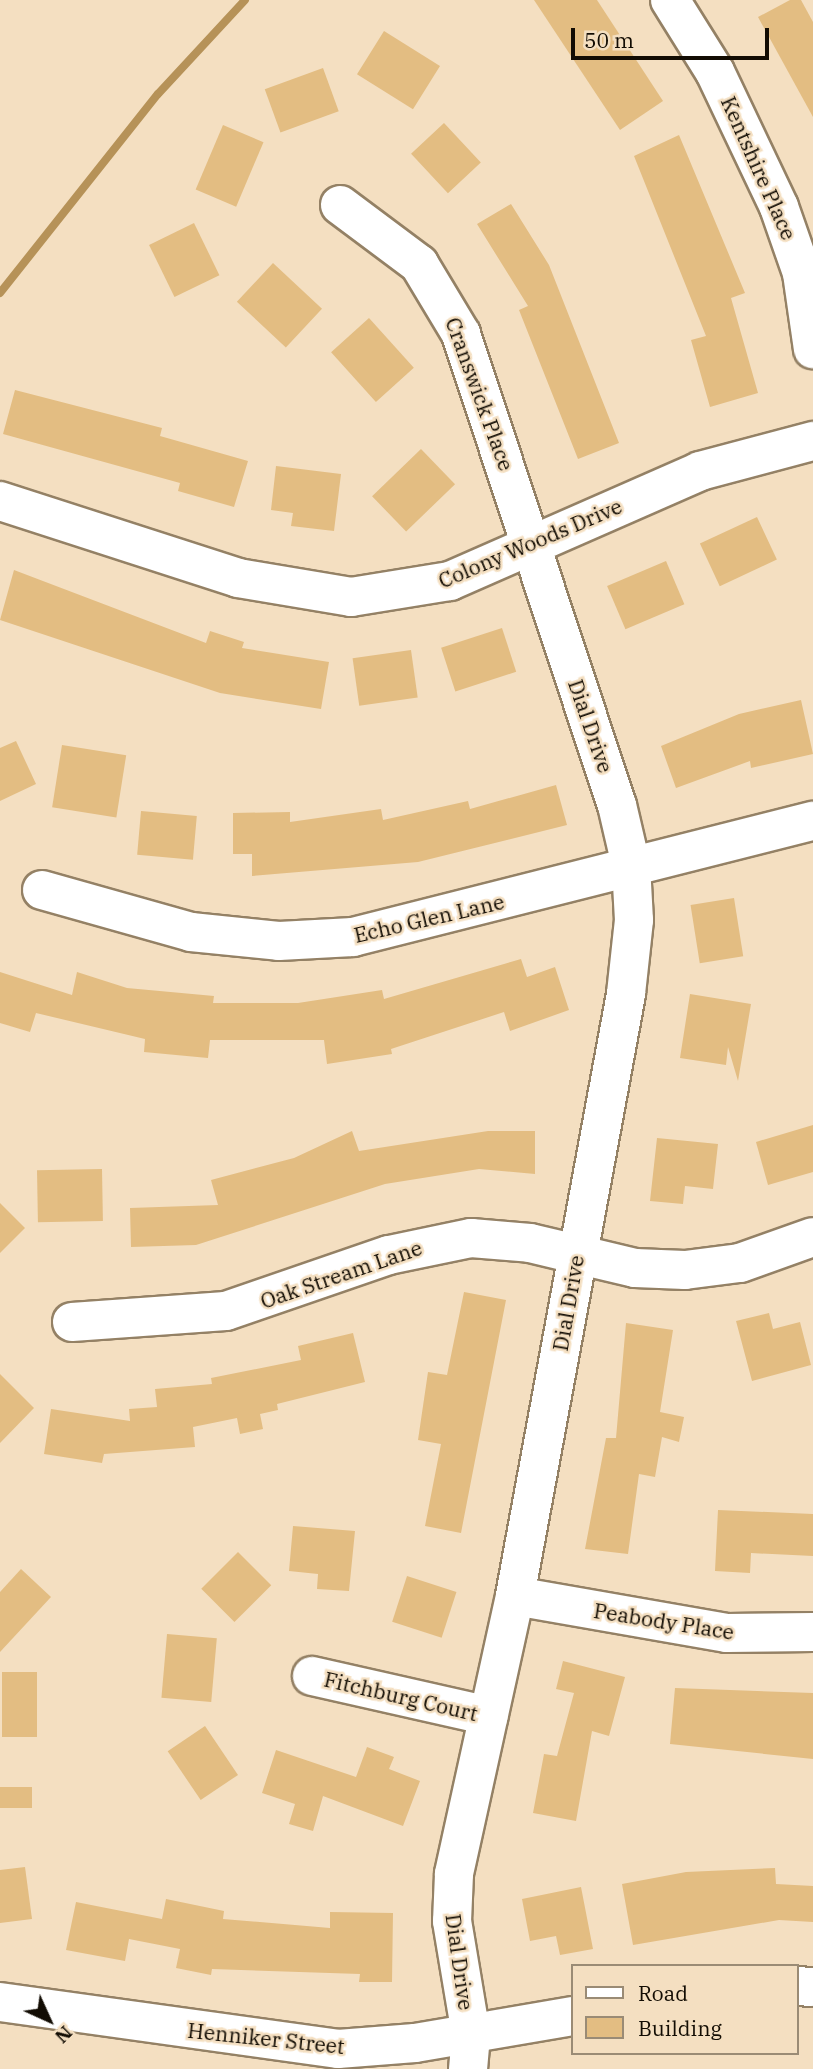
<!DOCTYPE html>
<style>
body{margin:0}
#map{position:relative;width:813px;height:2069px;overflow:hidden;background:#f4dfc1;font-family:"IBM Plex Serif",serif}
div>[style]{position:absolute}
.stream>*{height:8px;margin:-4px;padding:0 4px;transform-origin:4px;border-radius:4px;background:#b69258}
.building>*{inset:0;background:#e3bd82;transform-origin:0 0}
.roads{filter:drop-shadow(2px 0 #948165) drop-shadow(-2px 0 #948165) drop-shadow(0 2px #948165) drop-shadow(0 -2px #948165)}
.minor>*{height:38px;margin:-19px;padding:0 19px;transform-origin:19px;border-radius:19px;background:#fff}
span{translate:-50% -50%;white-space:nowrap;text-align:center;line-height:1.15;-webkit-text-stroke:5px #f4dfc1;paint-order:stroke}
.street-label{font-size:21px;color:#120c03}
.legend{position:absolute;left:571px;top:1964px;width:228px;height:91px;box-sizing:border-box;background:#f4dfc1;border:2px solid #9a8b75;margin:0;padding:9px 12px;list-style:none;font-size:21px;color:#120c03}
.legend li{display:flex;align-items:center;gap:14px;height:35px}
.legend b{width:35px;border:2px solid #9a8b75}
.north{position:absolute;left:14px;top:1985px;width:70px;height:70px;-webkit-text-stroke:5px #f4dfc1;paint-order:stroke;rotate:135deg;font-size:19px;font-weight:700;line-height:28px;text-align:center;color:#120c03}
.north::after{content:'';display:block;margin:auto;width:24px;height:32px;background:#120c03;clip-path:polygon(50% 0,100% 100%,50% 72%,0 100%)}
.scale{position:absolute;left:571px;top:28px;width:198px;height:32px;box-sizing:border-box;border:4px solid #120c03;border-top:0;padding-left:9px;font-size:21px;line-height:24px;white-space:nowrap;color:#120c03;-webkit-text-stroke:5px #f4dfc1;paint-order:stroke}
</style>
<div id="map">
<div class="stream">
<i style="left:0;top:293px;width:254px;rotate:-51.6deg"></i>
<i style="left:158px;top:94px;width:128px;rotate:-47.2deg"></i>
</div>
<div class="building">
<i style="clip-path:polygon(534px 0,597px 0,663px 101px,620px 130px)"></i>
<i style="clip-path:polygon(790px 0,801px 0,813px 22px,813px 117px,758px 17px)"></i>
<i style="left:384px;top:31px;width:66px;height:51px;rotate:32deg"></i>
<i style="left:323px;top:68px;width:46px;height:62px;rotate:70deg"></i>
<i style="left:444px;top:123px;width:54px;height:45px;rotate:47deg"></i>
<i style="left:223px;top:125px;width:44px;height:70px;rotate:23deg"></i>
<i style="clip-path:polygon(679px 135px,745px 293px,731px 298px,758px 393px,710px 407px,691px 340px,706px 336px,634px 156px)"></i>
<i style="clip-path:polygon(511px 204px,549px 265px,619px 443px,578px 459px,519px 310px,528px 306px,477px 224px)"></i>
<i style="left:194px;top:223px;width:58px;height:50px;rotate:64deg"></i>
<i style="left:273px;top:263px;width:67px;height:53px;rotate:43deg"></i>
<i style="left:369px;top:318px;width:67px;height:51px;rotate:48deg"></i>
<i style="clip-path:polygon(15px 390px,162px 428px,160px 436px,248px 461px,234px 507px,178px 491px,180px 483px,3px 434px)"></i>
<i style="left:421px;top:449px;width:49px;height:68px;rotate:46deg"></i>
<i style="clip-path:polygon(276px 466px,341px 474px,334px 531px,291px 526px,293px 513px,271px 510px)"></i>
<i style="left:757px;top:517px;width:47px;height:63px;rotate:65deg"></i>
<i style="left:666px;top:561px;width:47px;height:64px;rotate:67deg"></i>
<i style="clip-path:polygon(14px 570px,206px 643px,210px 631px,244px 642px,242px 648px,329px 662px,321px 709px,220px 693px,0 620px)"></i>
<i style="left:502px;top:628px;width:46px;height:64px;rotate:72deg"></i>
<i style="left:411px;top:650px;width:48px;height:59px;rotate:82deg"></i>
<i style="clip-path:polygon(801px 700px,813px 754px,751px 768px,750px 761px,676px 788px,661px 746px,739px 714px)"></i>
<i style="clip-path:polygon(16px 741px,36px 784px,0 801px,0 748px)"></i>
<i style="left:62px;top:745px;width:65px;height:63px;rotate:9deg"></i>
<i style="clip-path:polygon(556px 785px,567px 825px,418px 862px,252px 876px,252px 854px,233px 854px,233px 813px,290px 812px,290px 822px,381px 809px,383px 820px,468px 801px,470px 809px)"></i>
<i style="left:141px;top:811px;width:56px;height:44px;rotate:5deg"></i>
<i style="left:734px;top:898px;width:59px;height:44px;rotate:81deg"></i>
<i style="clip-path:polygon(521px 959px,527px 977px,555px 967px,569px 1010px,510px 1031px,504px 1012px,391px 1049px,392px 1054px,327px 1064px,324px 1040px,210px 1040px,208px 1058px,144px 1052px,145px 1039px,36px 1013px,30px 1032px,0 1023px,0 972px,72px 995px,77px 972px,127px 988px,214px 996px,213px 1003px,298px 1003px,382px 990px,384px 999px)"></i>
<i style="clip-path:polygon(690px 994px,751px 1004px,738px 1081px,728px 1047px,726px 1065px,680px 1058px)"></i>
<i style="clip-path:polygon(813px 1125px,813px 1172px,768px 1185px,756px 1142px)"></i>
<i style="clip-path:polygon(352px 1131px,359px 1151px,488px 1131px,535px 1131px,535px 1174px,479px 1169px,385px 1184px,196px 1245px,131px 1247px,130px 1208px,218px 1205px,211px 1180px,294px 1158px)"></i>
<i style="clip-path:polygon(657px 1138px,718px 1144px,713px 1189px,685px 1186px,683px 1204px,650px 1201px)"></i>
<i style="left:102px;top:1169px;width:52px;height:65px;rotate:89deg"></i>
<i style="clip-path:polygon(0 1203px,25px 1228px,0 1253px)"></i>
<i style="clip-path:polygon(464px 1292px,506px 1300px,461px 1533px,425px 1526px,441px 1444px,418px 1440px,428px 1372px,447px 1375px)"></i>
<i style="clip-path:polygon(769px 1313px,773px 1329px,800px 1322px,811px 1365px,752px 1381px,736px 1321px)"></i>
<i style="clip-path:polygon(626px 1323px,673px 1330px,660px 1412px,684px 1417px,679px 1442px,662px 1437px,655px 1477px,639px 1474px,628px 1554px,585px 1549px,606px 1438px,616px 1438px)"></i>
<i style="clip-path:polygon(353px 1333px,365px 1382px,277px 1404px,278px 1410px,260px 1414px,263px 1429px,240px 1434px,237px 1418px,193px 1427px,195px 1447px,104px 1454px,102px 1463px,44px 1454px,51px 1409px,130px 1421px,129px 1409px,157px 1407px,155px 1389px,212px 1384px,211px 1378px,301px 1360px,298px 1346px)"></i>
<i style="clip-path:polygon(0 1374px,34px 1408px,0 1443px)"></i>
<i style="clip-path:polygon(718px 1510px,813px 1514px,813px 1556px,751px 1553px,750px 1573px,715px 1571px)"></i>
<i style="clip-path:polygon(293px 1526px,355px 1531px,349px 1591px,317px 1589px,318px 1574px,289px 1571px)"></i>
<i style="left:238px;top:1552px;width:47px;height:52px;rotate:45deg"></i>
<i style="clip-path:polygon(21px 1569px,51px 1597px,0 1652px,0 1592px)"></i>
<i style="left:407px;top:1576px;width:52px;height:48px;rotate:18deg"></i>
<i style="left:167px;top:1634px;width:50px;height:64px;rotate:5deg"></i>
<i style="clip-path:polygon(563px 1661px,625px 1677px,609px 1736px,592px 1731px,576px 1821px,533px 1813px,544px 1754px,557px 1756px,574px 1693px,556px 1689px)"></i>
<i style="left:2px;top:1672px;width:35px;height:65px"></i>
<i style="clip-path:polygon(675px 1688px,813px 1693px,813px 1759px,670px 1744px)"></i>
<i style="left:205px;top:1726px;width:59px;height:45px;rotate:56deg"></i>
<i style="clip-path:polygon(367px 1747px,394px 1757px,389px 1769px,420px 1781px,403px 1826px,323px 1796px,313px 1831px,289px 1824px,295px 1804px,262px 1793px,276px 1750px,356px 1777px)"></i>
<i style="left:0;top:1787px;width:32px;height:21px"></i>
<i style="clip-path:polygon(25px 1867px,32px 1919px,0 1923px,0 1870px)"></i>
<i style="clip-path:polygon(775px 1868px,776px 1884px,813px 1886px,813px 1922px,779px 1920px,633px 1945px,622px 1884px,686px 1872px)"></i>
<i style="clip-path:polygon(581px 1887px,593px 1949px,560px 1955px,556px 1936px,530px 1941px,522px 1899px)"></i>
<i style="clip-path:polygon(166px 1899px,224px 1911px,223px 1919px,330px 1928px,330px 1912px,393px 1913px,392px 1982px,359px 1982px,360px 1974px,212px 1969px,211px 1975px,176px 1968px,180px 1949px,129px 1939px,125px 1961px,66px 1950px,76px 1902px,162px 1919px)"></i>
</div>
<div class="roads">
<div class="minor">
<i style="left:670px;top:0;width:85px;rotate:58deg"></i>
<i style="left:715px;top:72px;width:149px;rotate:64.6deg"></i>
<i style="left:779px;top:207px;width:70px;rotate:70.8deg"></i>
<i style="left:802px;top:273px;width:77px;rotate:81.8deg"></i>
<i style="left:340px;top:205px;width:99px;rotate:36.8deg"></i>
<i style="left:419px;top:264px;width:82px;rotate:59deg"></i>
<i style="left:461px;top:334px;width:496px;rotate:71.7deg"></i>
<i style="left:617px;top:805px;width:62px;rotate:76.9deg"></i>
<i style="left:631px;top:865px;width:55px;rotate:86.9deg"></i>
<i style="left:634px;top:920px;width:74px;rotate:96.2deg"></i>
<i style="left:626px;top:994px;width:612px;rotate:100.45deg"></i>
<i style="left:515px;top:1596px;width:285px;rotate:102.4deg"></i>
<i style="left:454px;top:1874px;width:47px;rotate:92.4deg"></i>
<i style="left:452px;top:1921px;width:116px;rotate:80.5deg"></i>
<i style="left:471px;top:2035px;width:34px;rotate:95deg"></i>
<i style="left:0;top:501px;width:250px;rotate:17.9deg"></i>
<i style="left:238px;top:578px;width:115px;rotate:9.5deg"></i>
<i style="left:351px;top:597px;width:100px;rotate:-9.2deg"></i>
<i style="left:450px;top:581px;width:273px;rotate:-23.7deg"></i>
<i style="left:700px;top:471px;width:117px;rotate:-14.9deg"></i>
<i style="left:42px;top:890px;width:155px;rotate:15.7deg"></i>
<i style="left:191px;top:932px;width:88px;rotate:5.8deg"></i>
<i style="left:279px;top:941px;width:74px;rotate:-3.1deg"></i>
<i style="left:353px;top:937px;width:474px;rotate:-14.2deg"></i>
<i style="left:72px;top:1322px;width:154px;rotate:-4.1deg"></i>
<i style="left:226px;top:1311px;width:172px;rotate:-19deg"></i>
<i style="left:389px;top:1255px;width:84px;rotate:-11.7deg"></i>
<i style="left:471px;top:1238px;width:59px;rotate:4.8deg"></i>
<i style="left:530px;top:1243px;width:108px;rotate:13.4deg"></i>
<i style="left:635px;top:1268px;width:50px;rotate:2.3deg"></i>
<i style="left:685px;top:1270px;width:55px;rotate:-7.3deg"></i>
<i style="left:740px;top:1263px;width:77px;rotate:-19.6deg"></i>
<i style="left:515px;top:1596px;width:215px;rotate:9.9deg"></i>
<i style="left:727px;top:1633px;width:86px;rotate:-0.7deg"></i>
<i style="left:312px;top:1676px;width:181px;rotate:12.7deg"></i>
<i style="left:797px;top:1986px;width:16px;rotate:4deg"></i>
<i style="left:0;top:2002px;width:341px;rotate:7.9deg"></i>
<i style="left:338px;top:2049px;width:77px;rotate:-4.5deg"></i>
<i style="left:415px;top:2043px;width:160px;rotate:-9.7deg"></i>
</div>
</div>
<div class="street-label">
<span style="left:759px;top:168px;rotate:66deg">Kentshire Place</span>
<span style="left:480px;top:394px;rotate:70deg">Cranswick Place</span>
<span style="left:530px;top:543px;rotate:-23deg">Colony Woods Drive</span>
<span style="left:591px;top:726px;rotate:71deg">Dial Drive</span>
<span style="left:429px;top:918px;rotate:-13deg">Echo Glen Lane</span>
<span style="left:341px;top:1274px;rotate:-19deg">Oak Stream Lane</span>
<span style="left:568px;top:1303px;rotate:-80deg">Dial Drive</span>
<span style="left:664px;top:1621px;rotate:9deg">Peabody Place</span>
<span style="left:401px;top:1696px;rotate:13deg">Fitchburg Court</span>
<span style="left:460px;top:1962px;rotate:82deg">Dial Drive</span>
<span style="left:266px;top:2038px;rotate:6deg">Henniker Street</span>
</div>
<ul class="legend">
<li><b style="height:9px;background:#fff"></b>Road</li>
<li><b style="height:19px;background:#e3bd82"></b>Building</li>
</ul>
<div class="north">N</div>
<div class="scale">50 m</div>
</div>
